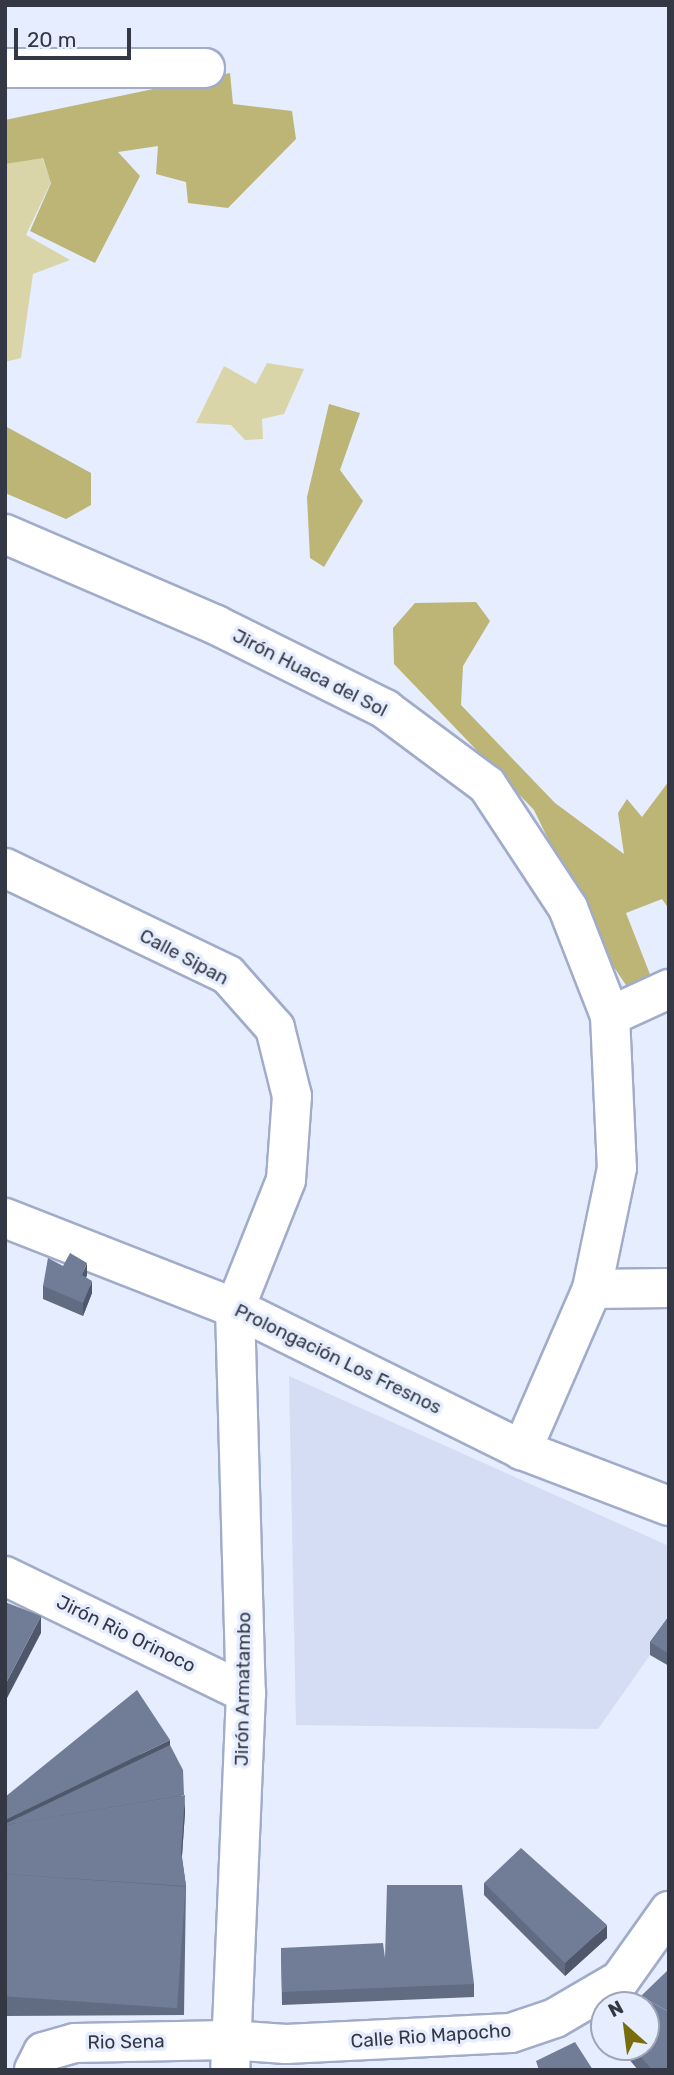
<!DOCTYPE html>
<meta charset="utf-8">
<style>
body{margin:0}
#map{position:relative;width:674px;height:2075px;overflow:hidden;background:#e5edff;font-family:Rubik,sans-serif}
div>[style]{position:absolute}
.built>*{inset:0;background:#d4ddf4}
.green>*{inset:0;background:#dad5a8}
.forest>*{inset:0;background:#bcb576}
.roads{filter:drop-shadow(2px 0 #a0acc9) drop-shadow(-2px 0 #a0acc9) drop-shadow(0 2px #a0acc9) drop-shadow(0 -2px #a0acc9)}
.minor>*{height:38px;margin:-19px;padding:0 19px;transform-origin:19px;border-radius:19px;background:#fff}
.wall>*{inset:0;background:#616b82}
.shaded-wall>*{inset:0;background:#4f576a}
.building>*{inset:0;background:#717c97;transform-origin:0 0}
span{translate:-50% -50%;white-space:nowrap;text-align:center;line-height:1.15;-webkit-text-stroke:7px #e5edff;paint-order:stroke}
.street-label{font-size:19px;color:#343844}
.frame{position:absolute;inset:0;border:7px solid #343844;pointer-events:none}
.north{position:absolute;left:590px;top:1991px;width:70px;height:70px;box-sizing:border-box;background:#e5edff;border:2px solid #9ea5b4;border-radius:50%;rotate:332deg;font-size:19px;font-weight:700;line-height:28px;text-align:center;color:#343844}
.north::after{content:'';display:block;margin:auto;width:24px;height:32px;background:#776d0a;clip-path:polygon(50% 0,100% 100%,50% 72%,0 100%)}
.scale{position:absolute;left:14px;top:28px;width:117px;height:32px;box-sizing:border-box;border:4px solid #343844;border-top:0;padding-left:9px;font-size:21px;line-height:24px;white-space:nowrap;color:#343844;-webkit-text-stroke:5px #e5edff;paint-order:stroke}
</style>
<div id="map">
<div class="built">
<i style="clip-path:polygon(289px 1376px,669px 1546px,669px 1628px,598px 1729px,296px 1725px)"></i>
</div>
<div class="green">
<i style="clip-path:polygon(42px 157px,51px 182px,26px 235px,70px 260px,33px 274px,21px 358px,5px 362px,5px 164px)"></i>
<i style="clip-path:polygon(267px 363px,304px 369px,284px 414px,262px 419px,263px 439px,245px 440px,231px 425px,196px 423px,224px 366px,256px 384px)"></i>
</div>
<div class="forest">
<i style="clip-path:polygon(230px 73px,233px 104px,292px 111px,296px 139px,228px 208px,188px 203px,186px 182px,156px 174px,158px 146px,118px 152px,140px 176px,95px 263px,30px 231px,51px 183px,43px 158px,5px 164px,5px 120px)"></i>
<i style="clip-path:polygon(329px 404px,360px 413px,340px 470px,363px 501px,324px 567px,310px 558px,307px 497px)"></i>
<i style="clip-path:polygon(5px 426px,91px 473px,91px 505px,66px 519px,5px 493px)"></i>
<i style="clip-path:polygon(476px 602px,490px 621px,463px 666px,461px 705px,555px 803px,624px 854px,618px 813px,627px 799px,642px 817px,669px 781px,669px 909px,662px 899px,626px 913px,653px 982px,630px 991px,601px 948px,534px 810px,394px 664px,393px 628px,415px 603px)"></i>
</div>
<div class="roads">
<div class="minor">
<i style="left:5px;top:68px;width:200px"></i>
<i style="left:5px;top:534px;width:230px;rotate:23.3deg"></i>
<i style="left:216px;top:625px;width:189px;rotate:26.4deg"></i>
<i style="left:385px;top:709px;width:127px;rotate:36.7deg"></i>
<i style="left:487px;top:785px;width:147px;rotate:56.6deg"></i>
<i style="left:568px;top:908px;width:116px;rotate:68.7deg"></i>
<i style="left:610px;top:1016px;width:152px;rotate:87.4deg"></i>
<i style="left:617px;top:1168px;width:124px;rotate:101.7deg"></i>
<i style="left:592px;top:1289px;width:176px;rotate:113.5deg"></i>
<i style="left:5px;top:868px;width:247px;rotate:25.6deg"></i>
<i style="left:228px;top:975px;width:71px;rotate:48.4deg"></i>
<i style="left:275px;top:1028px;width:70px;rotate:76deg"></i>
<i style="left:292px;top:1096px;width:84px;rotate:94.1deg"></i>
<i style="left:286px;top:1180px;width:138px;rotate:111.7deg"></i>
<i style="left:235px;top:1308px;width:385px;rotate:88.4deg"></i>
<i style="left:246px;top:1693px;width:377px;rotate:92.4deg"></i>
<i style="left:610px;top:1016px;width:65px;rotate:-24.6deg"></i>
<i style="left:5px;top:1218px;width:247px;rotate:21.4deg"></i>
<i style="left:235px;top:1308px;width:320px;rotate:26.3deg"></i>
<i style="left:522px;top:1450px;width:157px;rotate:20.9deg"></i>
<i style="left:592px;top:1289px;width:77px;rotate:-0.7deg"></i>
<i style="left:5px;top:1576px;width:268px;rotate:25.9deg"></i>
<i style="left:34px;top:2070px;width:20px;rotate:-63deg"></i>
<i style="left:43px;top:2052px;width:33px;rotate:-16deg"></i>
<i style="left:75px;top:2043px;width:154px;rotate:-1.1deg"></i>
<i style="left:229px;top:2040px;width:57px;rotate:4deg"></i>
<i style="left:286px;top:2044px;width:225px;rotate:-2.8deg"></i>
<i style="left:511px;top:2033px;width:46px;rotate:-18.8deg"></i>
<i style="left:555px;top:2018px;width:75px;rotate:-30.3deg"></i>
<i style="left:620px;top:1980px;width:85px;rotate:-54.6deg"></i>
</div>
</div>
<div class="wall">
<i style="clip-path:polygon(63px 1266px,87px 1275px,86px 1277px,92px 1293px,83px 1316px,43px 1299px,43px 1286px)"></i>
<i style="clip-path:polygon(669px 1616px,669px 1666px,650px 1655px,650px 1642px)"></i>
<i style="clip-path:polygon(170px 1745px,185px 1812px,182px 1857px,186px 1886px,184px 2015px,5px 2016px,5px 1797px)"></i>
<i style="clip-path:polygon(484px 1883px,607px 1938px,565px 1976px,484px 1895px)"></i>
<i style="clip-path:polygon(281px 1948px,385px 1958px,474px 1984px,474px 1997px,282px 2005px)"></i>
<i style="clip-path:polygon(619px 2047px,646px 2047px,669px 2070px,638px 2070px)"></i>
</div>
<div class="shaded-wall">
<i style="clip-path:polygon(87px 1263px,87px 1275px,82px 1287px,82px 1275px)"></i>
<i style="clip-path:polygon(92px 1281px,92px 1293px,83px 1316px,83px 1303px)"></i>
<i style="clip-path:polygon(41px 1616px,41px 1633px,5px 1702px,5px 1685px)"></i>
<i style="clip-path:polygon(170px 1740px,170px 1757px,5px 1828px,5px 1820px)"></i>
<i style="clip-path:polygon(185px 1795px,185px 1812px,181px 1869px,181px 1852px)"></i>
<i style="clip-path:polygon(607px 1925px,607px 1938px,565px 1976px,565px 1963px)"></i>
</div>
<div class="building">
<i style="clip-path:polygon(70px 1253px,87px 1263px,82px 1275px,92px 1281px,83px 1303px,43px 1286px,48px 1258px,63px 1266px)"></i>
<i style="clip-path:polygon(5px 1602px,41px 1616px,5px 1685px)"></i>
<i style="clip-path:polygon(669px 1616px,669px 1654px,650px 1642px)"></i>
<i style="clip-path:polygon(137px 1690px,170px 1740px,5px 1820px,5px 1797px)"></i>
<i style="clip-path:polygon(170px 1745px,183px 1770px,184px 1795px,5px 1825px,5px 1824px)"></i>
<i style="clip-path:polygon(185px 1795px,181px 1852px,186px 1886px,5px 1874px,5px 1825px)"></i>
<i style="clip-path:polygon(521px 1848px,607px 1925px,565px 1963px,484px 1883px)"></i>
<i style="left:5px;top:1874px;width:181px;height:122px;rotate:4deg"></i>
<i style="clip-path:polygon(387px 1885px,462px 1885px,474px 1984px,282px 1992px,281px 1948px,383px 1943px,385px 1958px)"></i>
<i style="clip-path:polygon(669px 1969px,669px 2012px,641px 1996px)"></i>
<i style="clip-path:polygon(639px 1995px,669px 2012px,669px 2070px,652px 2070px,633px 2047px,646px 2047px,646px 2005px,629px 2005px)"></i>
<i style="clip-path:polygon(575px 2042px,593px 2070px,539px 2070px,536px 2061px)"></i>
</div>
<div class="street-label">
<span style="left:310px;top:673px;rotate:27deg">Jirón Huaca del Sol</span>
<span style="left:184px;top:957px;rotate:28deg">Calle Sipan</span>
<span style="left:338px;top:1359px;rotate:26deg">Prolongación Los Fresnos</span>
<span style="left:126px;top:1634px;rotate:26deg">Jirón Rio Orinoco</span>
<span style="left:243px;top:1689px;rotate:-89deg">Jirón Armatambo</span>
<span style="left:431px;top:2036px;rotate:-4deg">Calle Rio Mapocho</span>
<span style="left:126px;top:2042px;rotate:-1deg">Rio Sena</span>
</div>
<div class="frame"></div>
<div class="north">N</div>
<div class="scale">20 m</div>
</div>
